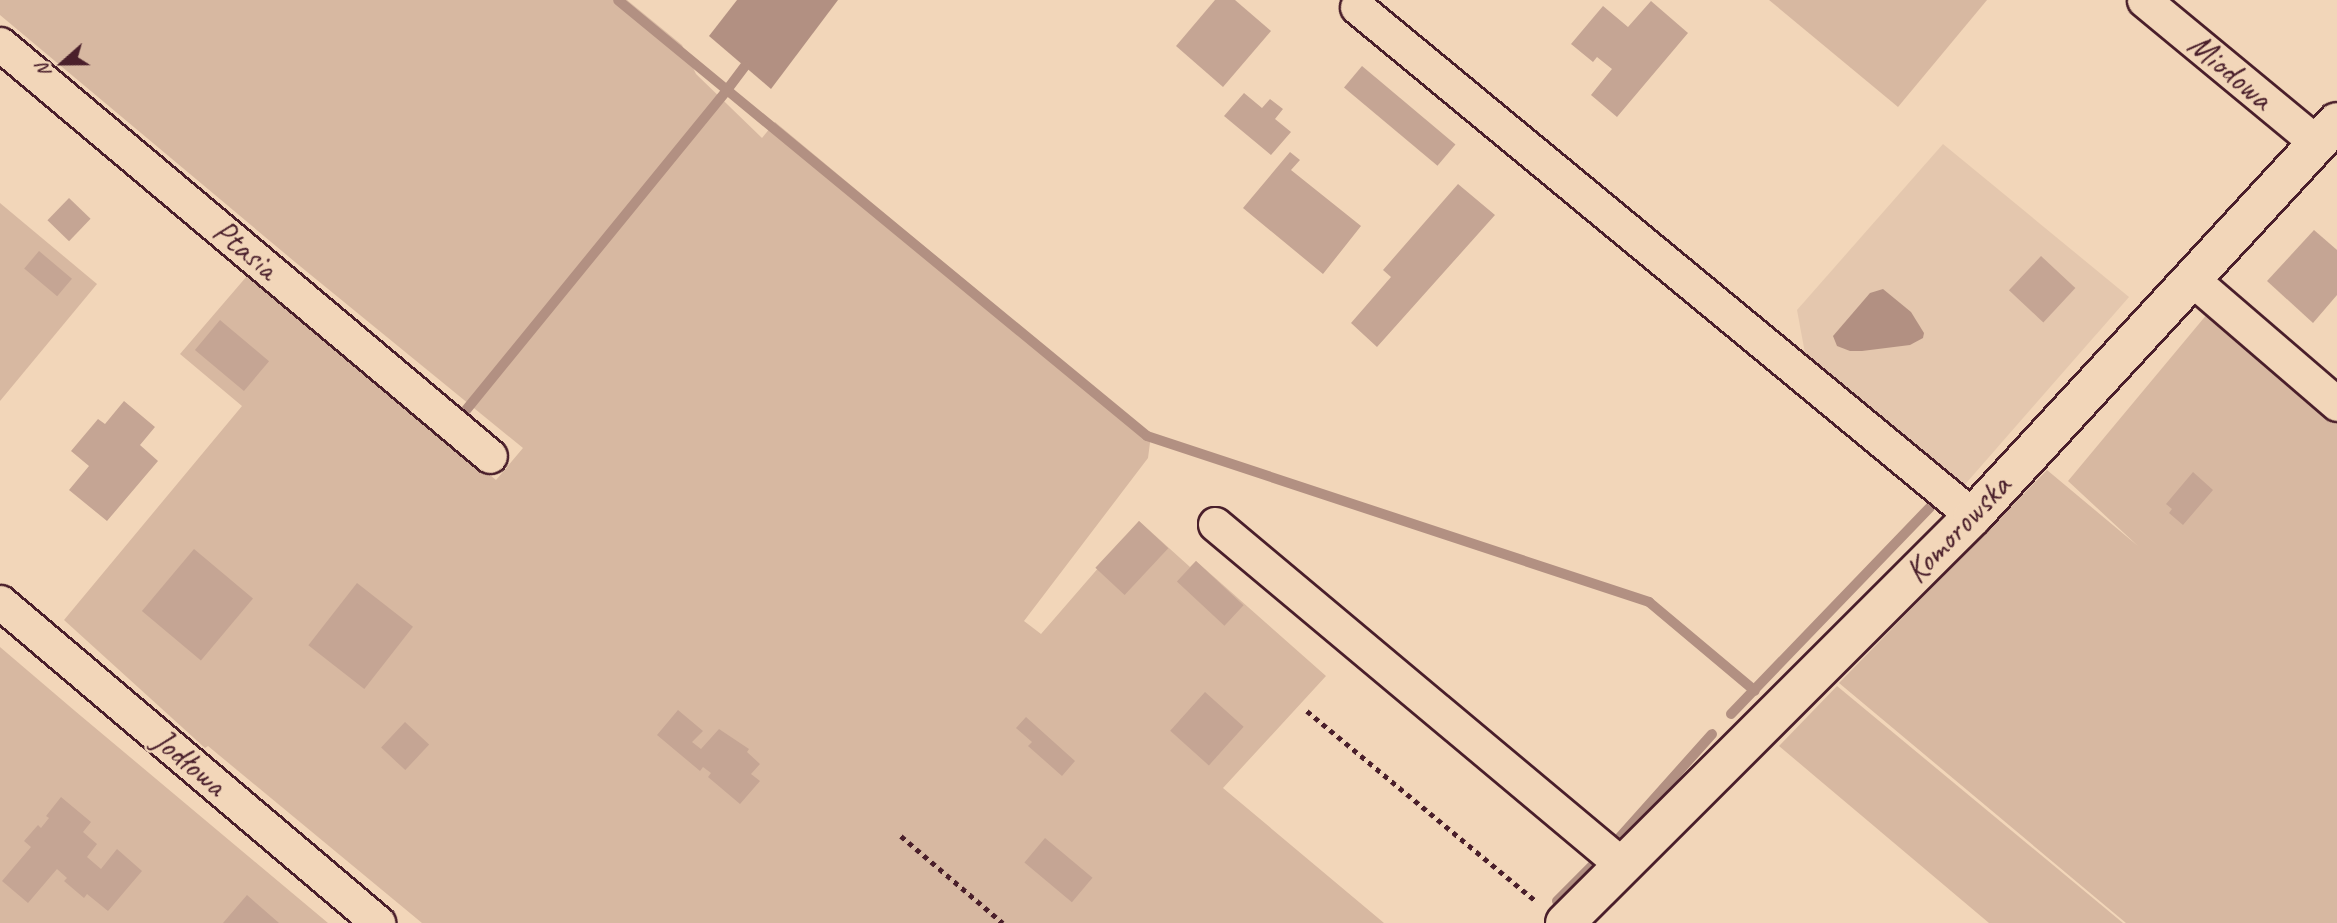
<!DOCTYPE html>
<meta charset="utf-8">
<style>
body{margin:0}
#map{position:relative;width:2337px;height:923px;overflow:hidden;background:#f2d6b9;font-family:Caveat,sans-serif}
div>[style]{position:absolute}
.built>*{inset:0;background:#e4c7ae}
.green>*{inset:0;background:#d7b8a1}
.water>*{inset:0;background:#b29082}
.stream>*{height:10px;margin:-5px;padding:0 5px;transform-origin:5px;border-radius:5px;background:#b29082}
.building>*{inset:0;background:#c5a594;transform-origin:0 0}
.path>*{height:4.5px;margin-top:-2.25px;transform-origin:0;background:repeating-linear-gradient(90deg,#4a1f2b 0 5px,transparent 0 10px)}
.roads{filter:drop-shadow(2px 0 #4a1f2b) drop-shadow(-2px 0 #4a1f2b) drop-shadow(0 2px #4a1f2b) drop-shadow(0 -2px #4a1f2b)}
.minor>*{height:33px;margin:-16.5px;padding:0 16.5px;transform-origin:16.5px;border-radius:16.5px;background:#f2d6b9}
.tertiary>*{height:38px;margin:-19px;padding:0 19px;transform-origin:19px;border-radius:19px;background:#f2d6b9}
span{translate:-50% -50%;white-space:nowrap;text-align:center;line-height:1.15;-webkit-text-stroke:5px #f2d6b9;paint-order:stroke}
.street-label{font-size:33px;color:#4a1f2b}
.north{position:absolute;left:28px;top:28px;width:70px;height:70px;-webkit-text-stroke:5px #f2d6b9;paint-order:stroke;rotate:249deg;font-size:19px;font-weight:700;line-height:28px;text-align:center;color:#4a1f2b}
.north::after{content:'';display:block;margin:auto;width:24px;height:32px;background:#4a1f2b;clip-path:polygon(50% 0,100% 100%,50% 72%,0 100%)}
</style>
<div id="map">
<div class="built">
<i style="clip-path:polygon(1943px 144px,2129px 297px,1961px 489px,1807px 364px,1797px 310px)"></i>
</div>
<div class="green">
<i style="clip-path:polygon(0 0,627px 0,682px 45px,696px 74px,762px 138px,775px 122px,1151px 435px,1148px 458px,1024px 621px,1041px 634px,1139px 521px,1190px 567px,1196px 561px,1326px 676px,1223px 788px,1384px 923px,422px 923px,208px 746px,205px 748px,64px 620px,242px 406px,180px 354px,247px 276px,496px 480px,523px 448px,295px 262px,0 15px)"></i>
<i style="clip-path:polygon(1769px 0,1987px 0,1898px 107px)"></i>
<i style="clip-path:polygon(0 203px,97px 284px,0 401px)"></i>
<i style="clip-path:polygon(2208px 313px,2337px 420px,2337px 923px,2126px 923px,1839px 683px,2047px 470px,2138px 546px,2068px 481px)"></i>
<i style="clip-path:polygon(0 647px,75px 711px,328px 923px,0 923px)"></i>
<i style="clip-path:polygon(1837px 686px,2123px 923px,1989px 923px,1779px 746px)"></i>
</div>
<div class="water">
<i style="clip-path:polygon(737px 0,838px 0,771px 89px,709px 36px)"></i>
<i style="clip-path:polygon(1883px 289px,1911px 312px,1924px 333px,1923px 338px,1910px 345px,1862px 351px,1850px 351px,1837px 346px,1833px 336px,1870px 293px)"></i>
</div>
<div class="stream">
<i style="left:745px;top:66px;width:30px;rotate:127deg"></i>
<i style="left:727px;top:90px;width:544px;rotate:39.48deg"></i>
<i style="left:1147px;top:436px;width:529px;rotate:18.3deg"></i>
<i style="left:1649px;top:602px;width:138px;rotate:40deg"></i>
<i style="left:462px;top:415px;width:419px;rotate:-50.8deg"></i>
<i style="left:727px;top:90px;width:141px;rotate:-140.5deg"></i>
<i style="left:1731px;top:714px;width:287px;rotate:-46.1deg"></i>
<i style="left:1620px;top:837px;width:138px;rotate:-48.2deg"></i>
<i style="left:1557px;top:901px;width:62px;rotate:-45deg"></i>
</div>
<div class="building">
<i style="clip-path:polygon(1215px 0,1235px 0,1271px 31px,1223px 87px,1176px 46px)"></i>
<i style="clip-path:polygon(1651px 1px,1688px 33px,1617px 117px,1591px 95px,1612px 69px,1597px 57px,1593px 62px,1571px 44px,1603px 6px,1628px 27px)"></i>
<i style="left:1362px;top:66px;width:122px;height:28px;rotate:40deg"></i>
<i style="clip-path:polygon(1244px 93px,1262px 108px,1270px 99px,1283px 109px,1275px 119px,1291px 132px,1271px 155px,1224px 116px)"></i>
<i style="clip-path:polygon(1290px 152px,1300px 160px,1291px 170px,1361px 226px,1323px 274px,1243px 208px)"></i>
<i style="clip-path:polygon(1458px 184px,1495px 215px,1377px 347px,1351px 323px,1391px 277px,1383px 270px)"></i>
<i style="left:69px;top:198px;width:30px;height:31px;rotate:44deg"></i>
<i style="clip-path:polygon(2314px 230px,2337px 250px,2337px 295px,2313px 323px,2267px 281px)"></i>
<i style="left:39px;top:251px;width:43px;height:23px;rotate:40deg"></i>
<i style="left:2041px;top:256px;width:47px;height:47px;rotate:43deg"></i>
<i style="left:220px;top:320px;width:64px;height:39px;rotate:40deg"></i>
<i style="clip-path:polygon(124px 401px,155px 427px,140px 445px,158px 461px,107px 521px,69px 490px,89px 466px,71px 451px,98px 419px,105px 424px)"></i>
<i style="clip-path:polygon(2193px 472px,2213px 490px,2183px 525px,2169px 513px,2172px 509px,2166px 504px)"></i>
<i style="left:1139px;top:521px;width:40px;height:64px;rotate:43deg"></i>
<i style="left:194px;top:549px;width:77px;height:81px;rotate:40deg"></i>
<i style="left:1196px;top:561px;width:65px;height:28px;rotate:43deg"></i>
<i style="left:357px;top:583px;width:71px;height:79px;rotate:38deg"></i>
<i style="left:1205px;top:692px;width:52px;height:52px;rotate:42deg"></i>
<i style="clip-path:polygon(678px 710px,703px 731px,692px 742px,701px 749px,719px 729px,749px 749px,747px 752px,760px 764px,751px 774px,760px 781px,740px 804px,708px 777px,711px 773px,703px 767px,700px 771px,657px 735px)"></i>
<i style="clip-path:polygon(1026px 717px,1075px 761px,1062px 776px,1028px 746px,1032px 742px,1016px 728px)"></i>
<i style="left:405px;top:722px;width:33px;height:35px;rotate:43deg"></i>
<i style="clip-path:polygon(61px 797px,91px 822px,83px 832px,97px 844px,87px 857px,101px 869px,117px 849px,142px 871px,108px 911px,87px 894px,84px 898px,64px 881px,67px 878px,57px 869px,28px 903px,2px 881px,31px 847px,24px 841px,38px 825px,41px 828px,49px 818px,46px 816px)"></i>
<i style="left:1045px;top:838px;width:62px;height:32px;rotate:40deg"></i>
<i style="clip-path:polygon(247px 895px,279px 923px,223px 923px)"></i>
</div>
<div class="path">
<i style="left:1307px;top:711px;width:299px;rotate:39.7deg"></i>
<i style="left:901px;top:836px;width:134px;rotate:40.5deg"></i>
</div>
<div class="roads">
<div class="minor">
<i style="left:2144px;top:0;width:224px;rotate:39.6deg"></i>
<i style="left:1357px;top:7px;width:799px;rotate:39.57deg"></i>
<i style="left:0;top:44px;width:640px;rotate:40.06deg"></i>
<i style="left:2193px;top:280px;width:190px;rotate:40.7deg"></i>
<i style="left:1215px;top:524px;width:530px;rotate:39.94deg"></i>
<i style="left:0;top:602px;width:496px;rotate:40.3deg"></i>
</div>
<div class="tertiary">
<i style="left:1565px;top:923px;width:576px;rotate:-44.93deg"></i>
<i style="left:1973px;top:516px;width:536px;rotate:-47.27deg"></i>
</div>
</div>
<div class="street-label">
<span style="left:2230px;top:72px;rotate:40deg">Miodowa</span>
<span style="left:245px;top:250px;rotate:40deg">Ptasia</span>
<span style="left:1958px;top:529px;rotate:-46deg">Komorowska</span>
<span style="left:189px;top:763px;rotate:40deg">Jodłowa</span>
</div>
<div class="north">N</div>
</div>
